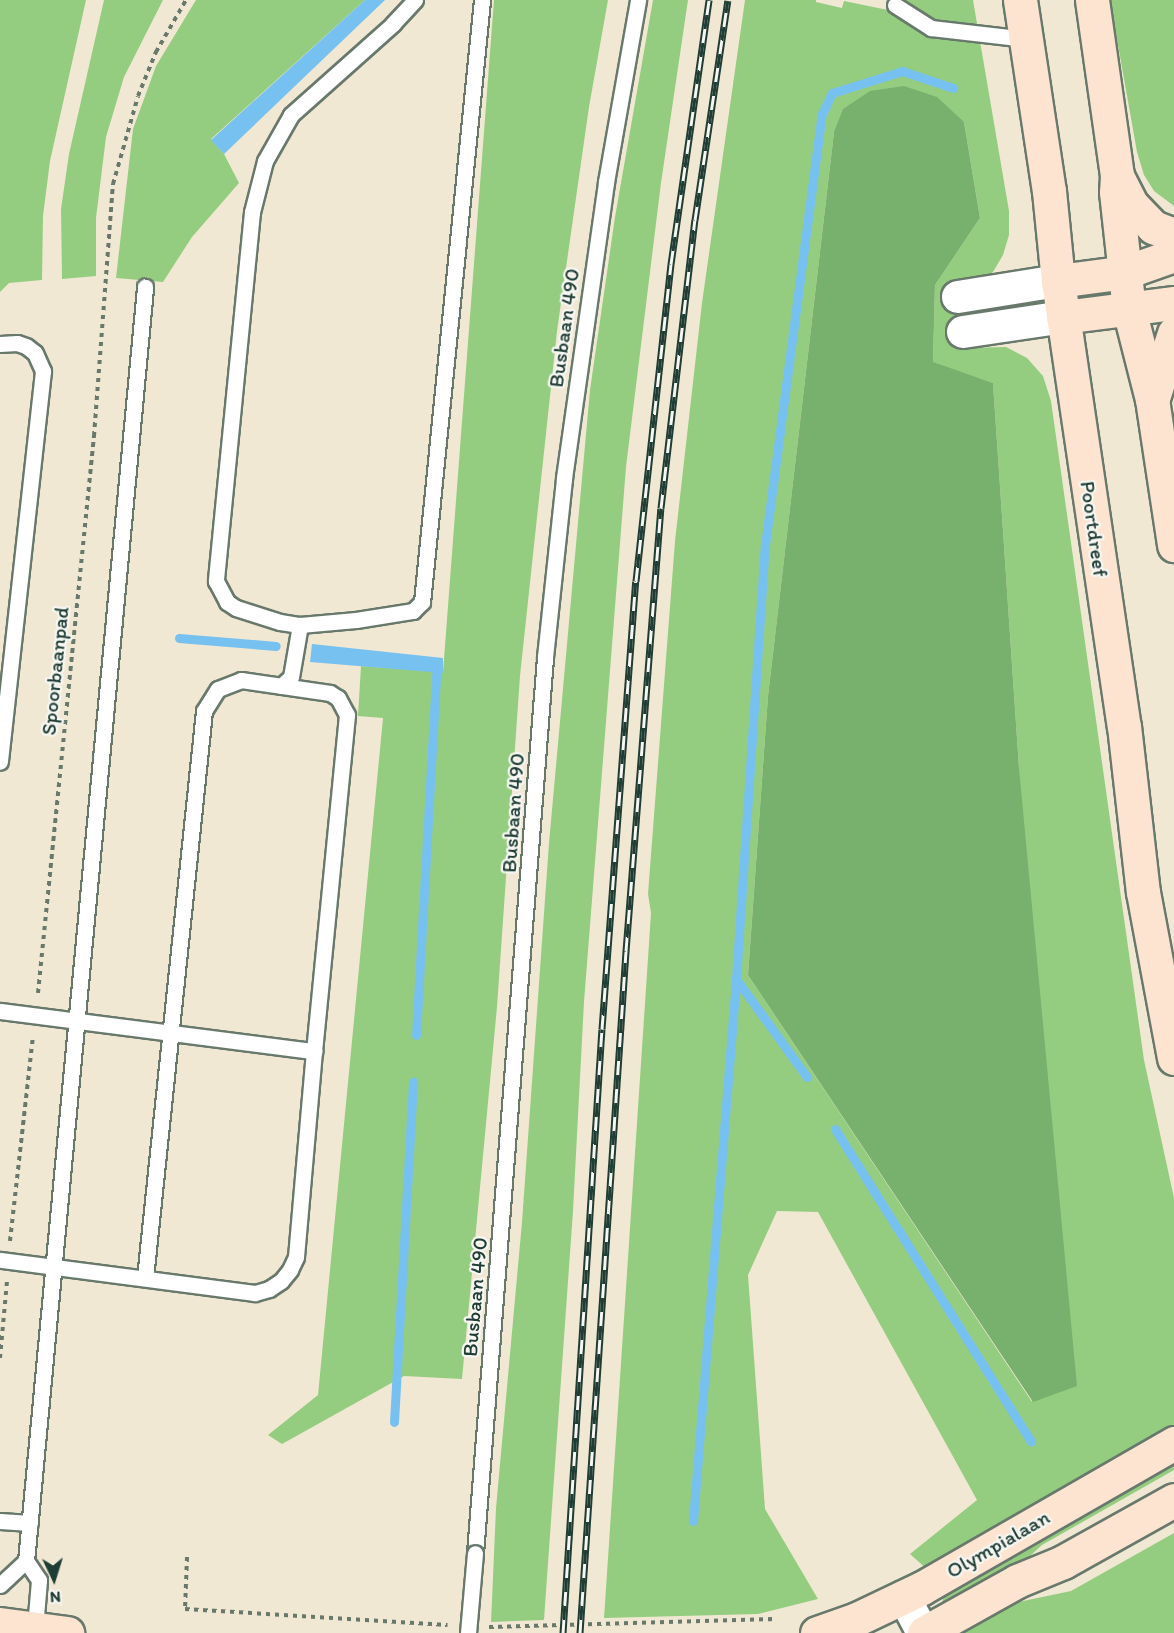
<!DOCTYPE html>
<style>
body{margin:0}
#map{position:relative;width:1174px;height:1633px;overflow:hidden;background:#f1e8d4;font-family:Itim,sans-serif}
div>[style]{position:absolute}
.green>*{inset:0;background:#95cd80}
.forest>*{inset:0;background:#78b06e}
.water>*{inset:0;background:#77c1f0}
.stream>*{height:9px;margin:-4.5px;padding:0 4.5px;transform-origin:4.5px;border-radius:4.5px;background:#77c1f0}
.path>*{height:4px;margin-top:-2px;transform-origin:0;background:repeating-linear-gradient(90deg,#68796c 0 4.5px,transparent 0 9px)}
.roads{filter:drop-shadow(2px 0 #68796c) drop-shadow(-2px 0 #68796c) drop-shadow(0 2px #68796c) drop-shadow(0 -2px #68796c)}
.lane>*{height:15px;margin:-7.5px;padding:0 7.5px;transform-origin:7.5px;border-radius:7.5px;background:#fff}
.street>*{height:32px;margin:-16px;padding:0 16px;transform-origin:16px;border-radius:16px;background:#fff}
.secondary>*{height:33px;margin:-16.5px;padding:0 16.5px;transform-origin:16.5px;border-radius:16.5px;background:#fde4d1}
.rail>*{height:7px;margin-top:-3.5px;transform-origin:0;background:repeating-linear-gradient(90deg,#f6f6f2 0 14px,#1f3d34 0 28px);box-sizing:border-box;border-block:2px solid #1f3d34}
.bridges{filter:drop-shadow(2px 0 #68796c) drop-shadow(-2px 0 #68796c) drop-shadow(0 2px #68796c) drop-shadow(0 -2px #68796c)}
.lane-bridge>*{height:15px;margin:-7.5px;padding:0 7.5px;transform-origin:7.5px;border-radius:7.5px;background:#fff}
span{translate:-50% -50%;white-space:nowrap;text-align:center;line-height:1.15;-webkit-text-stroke:4.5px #f6f6f2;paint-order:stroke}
.street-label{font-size:21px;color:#1f3d34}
.north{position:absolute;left:24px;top:1549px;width:60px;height:60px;-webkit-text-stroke:4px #f6f6f2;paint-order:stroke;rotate:176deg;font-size:16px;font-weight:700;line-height:24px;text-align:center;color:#1f3d34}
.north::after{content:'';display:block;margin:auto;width:21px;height:27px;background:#1f3d34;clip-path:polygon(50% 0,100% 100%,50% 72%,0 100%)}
</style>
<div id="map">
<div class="green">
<i style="clip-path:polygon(0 0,86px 0,50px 161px,43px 216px,42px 280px,9px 283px,0 292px)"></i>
<i style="clip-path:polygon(104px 0,163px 0,124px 77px,106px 137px,96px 218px,96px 276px,62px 279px,61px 209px,69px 154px)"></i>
<i style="clip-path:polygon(196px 0,365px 0,211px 139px,224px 154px,239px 183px,192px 237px,163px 282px,116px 278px,133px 129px,156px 66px)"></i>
<i style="clip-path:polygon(494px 0,608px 0,589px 107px,557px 331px,520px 676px,497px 1007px,462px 1379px,404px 1376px,282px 1444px,268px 1435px,318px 1395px,383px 718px,358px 716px,361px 666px,443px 672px)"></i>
<i style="clip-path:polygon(653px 0,688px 0,661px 183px,626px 467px,584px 1002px,573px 1211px,544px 1620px,491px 1622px,496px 1508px,522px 1222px,549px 843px,590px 390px,615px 217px)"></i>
<i style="clip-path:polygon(evenodd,745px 0,816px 0,816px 2px,842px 8px,844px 1px,888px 10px,901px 0,973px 0,1009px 211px,1009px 235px,1003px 255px,993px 272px,975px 285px,954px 293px,962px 348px,1006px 347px,1027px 358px,1043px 376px,1051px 401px,1144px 1060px,1174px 1198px,1174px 1436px,929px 1571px,910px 1554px,977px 1500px,818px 1212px,777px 1211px,748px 1275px,765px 1509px,818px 1599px,758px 1614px,604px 1618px,651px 913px,648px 894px,675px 541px,702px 303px,745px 0,964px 122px,980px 218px,935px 285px,933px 363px,993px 383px,1019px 768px,1032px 1402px,748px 975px,768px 696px,834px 132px,964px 122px)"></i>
<i style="clip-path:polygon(1110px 0,1174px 0,1174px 206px,1154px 191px,1144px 175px,1137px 152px)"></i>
<i style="clip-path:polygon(1174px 1455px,1174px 1470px,1042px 1545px,1020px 1565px,939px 1613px,945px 1592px)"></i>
<i style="clip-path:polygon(1174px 1533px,1174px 1633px,963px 1633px,972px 1623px,989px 1612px,1000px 1610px,1000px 1606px,1071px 1591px)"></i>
</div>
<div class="forest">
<i style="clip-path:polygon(904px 86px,937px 97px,964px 122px,980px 218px,935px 285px,933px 362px,993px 383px,1019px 768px,1077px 1386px,1033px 1402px,748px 975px,768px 696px,834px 132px,843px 109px,870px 91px)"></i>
</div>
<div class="water">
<i style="clip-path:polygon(365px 0,385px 0,224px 154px,211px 140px)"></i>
<i style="clip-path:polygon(312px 644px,443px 658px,443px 673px,310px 662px)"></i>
</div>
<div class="stream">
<i style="left:179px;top:638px;width:97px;rotate:4.7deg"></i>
<i style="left:736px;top:979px;width:121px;rotate:54.1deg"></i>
<i style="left:416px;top:1035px;width:373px;rotate:-86.8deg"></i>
<i style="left:437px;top:663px;width:3px;rotate:-162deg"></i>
<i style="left:835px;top:1129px;width:369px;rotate:57.9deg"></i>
<i style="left:394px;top:1422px;width:341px;rotate:-86.8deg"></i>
<i style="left:693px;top:1521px;width:544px;rotate:-85.46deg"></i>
<i style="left:736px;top:979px;width:435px;rotate:-86.2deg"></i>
<i style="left:765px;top:545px;width:435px;rotate:-82.5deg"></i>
<i style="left:822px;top:114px;width:23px;rotate:-65deg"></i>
<i style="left:832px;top:93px;width:73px;rotate:-17.4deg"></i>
<i style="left:902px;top:71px;width:54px;rotate:18.4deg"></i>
</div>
<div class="path">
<i style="left:38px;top:993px;width:560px;rotate:-84.26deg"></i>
<i style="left:94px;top:436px;width:253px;rotate:-85.7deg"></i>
<i style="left:113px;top:184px;width:91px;rotate:-74.1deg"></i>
<i style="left:138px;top:96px;width:48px;rotate:-67.8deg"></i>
<i style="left:156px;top:52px;width:60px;rotate:-60deg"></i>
<i style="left:10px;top:1241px;width:205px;rotate:-83.6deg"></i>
<i style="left:0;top:1358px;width:77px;rotate:-84.8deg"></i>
<i style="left:187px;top:1557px;width:52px;rotate:92.2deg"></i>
<i style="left:185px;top:1609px;width:263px;rotate:3.5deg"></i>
<i style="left:489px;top:1627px;width:287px;rotate:-1.6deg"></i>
</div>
<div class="roads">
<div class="lane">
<i style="left:415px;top:0;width:33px;rotate:133deg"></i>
<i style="left:393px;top:24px;width:137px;rotate:138.3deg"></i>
<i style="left:291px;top:115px;width:53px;rotate:119.5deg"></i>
<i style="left:265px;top:161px;width:53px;rotate:104.3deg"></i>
<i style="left:252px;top:212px;width:371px;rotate:95.6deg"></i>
<i style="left:216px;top:581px;width:24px;rotate:62deg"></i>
<i style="left:227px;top:602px;width:11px;rotate:34deg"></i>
<i style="left:236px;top:608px;width:46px;rotate:17.7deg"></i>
<i style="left:280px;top:622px;width:20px;rotate:9deg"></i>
<i style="left:300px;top:625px;width:56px;rotate:-5.1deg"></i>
<i style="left:356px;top:620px;width:58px;rotate:-9deg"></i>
<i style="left:413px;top:611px;width:13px;rotate:-45deg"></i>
<i style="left:422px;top:602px;width:605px;rotate:-84.31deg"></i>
<i style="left:895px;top:5px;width:43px;rotate:32.6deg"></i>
<i style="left:931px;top:28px;width:96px;rotate:6.6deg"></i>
<i style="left:0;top:344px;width:17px;rotate:-3deg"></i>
<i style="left:17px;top:343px;width:9px;rotate:18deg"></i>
<i style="left:26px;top:346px;width:11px;rotate:38deg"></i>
<i style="left:35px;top:353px;width:20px;rotate:66deg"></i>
<i style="left:43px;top:371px;width:393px;rotate:96.3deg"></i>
<i style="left:281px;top:686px;width:13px;rotate:-42deg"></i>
<i style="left:291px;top:677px;width:53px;rotate:-80.2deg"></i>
<i style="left:0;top:1011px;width:317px;rotate:7.3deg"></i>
<i style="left:314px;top:1051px;width:207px;rotate:95deg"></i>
<i style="left:296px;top:1257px;width:14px;rotate:115deg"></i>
<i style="left:290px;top:1270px;width:14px;rotate:129deg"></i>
<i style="left:281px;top:1281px;width:14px;rotate:146deg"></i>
<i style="left:269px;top:1289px;width:15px;rotate:164deg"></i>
<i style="left:255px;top:1293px;width:257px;rotate:-172.6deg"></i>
<i style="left:145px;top:1278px;width:570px;rotate:-84.06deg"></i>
<i style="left:204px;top:711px;width:26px;rotate:-58deg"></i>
<i style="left:218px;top:689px;width:25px;rotate:-21deg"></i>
<i style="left:241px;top:680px;width:90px;rotate:8.3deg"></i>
<i style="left:330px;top:693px;width:9px;rotate:32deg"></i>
<i style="left:338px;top:698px;width:19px;rotate:62deg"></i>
<i style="left:347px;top:715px;width:338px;rotate:95.6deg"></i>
<i style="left:0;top:1521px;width:30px;rotate:4deg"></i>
<i style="left:475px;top:1553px;width:899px;rotate:-85.53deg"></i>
<i style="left:545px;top:657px;width:180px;rotate:-83.9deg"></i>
<i style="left:564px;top:478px;width:299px;rotate:-81.9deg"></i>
<i style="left:606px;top:182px;width:185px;rotate:-80deg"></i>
<i style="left:0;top:1585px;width:35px;rotate:-43deg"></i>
<i style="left:35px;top:1628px;width:48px;rotate:-85.2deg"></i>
<i style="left:39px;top:1580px;width:23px;rotate:-124deg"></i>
<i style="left:26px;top:1561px;width:1280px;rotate:-84.66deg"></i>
</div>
<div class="street">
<i style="left:958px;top:297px;width:101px;rotate:-9.1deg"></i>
<i style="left:963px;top:332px;width:101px;rotate:-8.5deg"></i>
<i style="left:904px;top:1597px;width:41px;rotate:62.2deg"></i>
</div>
<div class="secondary">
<i style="left:1020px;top:0;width:193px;rotate:81.4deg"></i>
<i style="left:1049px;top:191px;width:90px;rotate:84.3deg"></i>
<i style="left:1058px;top:281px;width:450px;rotate:81.6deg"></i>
<i style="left:1124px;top:726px;width:167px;rotate:83.5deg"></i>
<i style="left:1143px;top:892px;width:169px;rotate:79.4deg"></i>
<i style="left:1092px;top:0;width:177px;rotate:81.9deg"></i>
<i style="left:1117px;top:175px;width:17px;rotate:93deg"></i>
<i style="left:1116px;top:192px;width:118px;rotate:83.7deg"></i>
<i style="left:1129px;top:309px;width:93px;rotate:75.7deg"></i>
<i style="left:1152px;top:399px;width:148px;rotate:81.4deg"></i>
<i style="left:1119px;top:180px;width:27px;rotate:63deg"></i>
<i style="left:1131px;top:204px;width:32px;rotate:46deg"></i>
<i style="left:1153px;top:227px;width:22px;rotate:21deg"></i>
<i style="left:1058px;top:281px;width:69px;rotate:-7.5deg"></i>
<i style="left:1126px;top:272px;width:51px;rotate:-19.5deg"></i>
<i style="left:1063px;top:317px;width:112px;rotate:-7.2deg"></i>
<i style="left:1153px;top:398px;width:68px;rotate:-72.1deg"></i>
<i style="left:0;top:1624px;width:68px;rotate:7.7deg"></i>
<i style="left:817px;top:1633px;width:42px;rotate:-19.3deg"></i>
<i style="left:857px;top:1619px;width:72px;rotate:-25.5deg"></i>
<i style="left:922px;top:1588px;width:291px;rotate:-29.9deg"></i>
<i style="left:924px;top:1633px;width:107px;rotate:-29.2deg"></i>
<i style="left:1017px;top:1581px;width:50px;rotate:-22.4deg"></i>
<i style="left:1063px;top:1562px;width:127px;rotate:-29.2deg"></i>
</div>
</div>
<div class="rail">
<i style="left:563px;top:1633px;width:605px;rotate:-86.31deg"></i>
<i style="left:602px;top:1029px;width:449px;rotate:-85.7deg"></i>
<i style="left:636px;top:581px;width:319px;rotate:-83.7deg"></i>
<i style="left:671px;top:264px;width:267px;rotate:-81.8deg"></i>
<i style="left:580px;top:1633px;width:684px;rotate:-86.14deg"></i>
<i style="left:626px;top:951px;width:444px;rotate:-85.5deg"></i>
<i style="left:661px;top:508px;width:290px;rotate:-83.3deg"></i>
<i style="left:695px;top:220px;width:222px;rotate:-81.5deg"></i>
</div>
<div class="bridges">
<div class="lane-bridge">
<i style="left:468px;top:1633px;width:80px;rotate:-85deg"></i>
</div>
</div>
<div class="street-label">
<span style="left:564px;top:328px;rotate:-82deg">Busbaan 490</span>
<span style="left:1094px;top:529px;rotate:82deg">Poortdreef</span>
<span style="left:55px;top:671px;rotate:-84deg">Spoorbaanpad</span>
<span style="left:513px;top:813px;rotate:-86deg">Busbaan 490</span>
<span style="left:475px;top:1297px;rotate:-85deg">Busbaan 490</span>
<span style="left:998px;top:1544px;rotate:-30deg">Olympialaan</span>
</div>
<div class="north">N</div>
</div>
